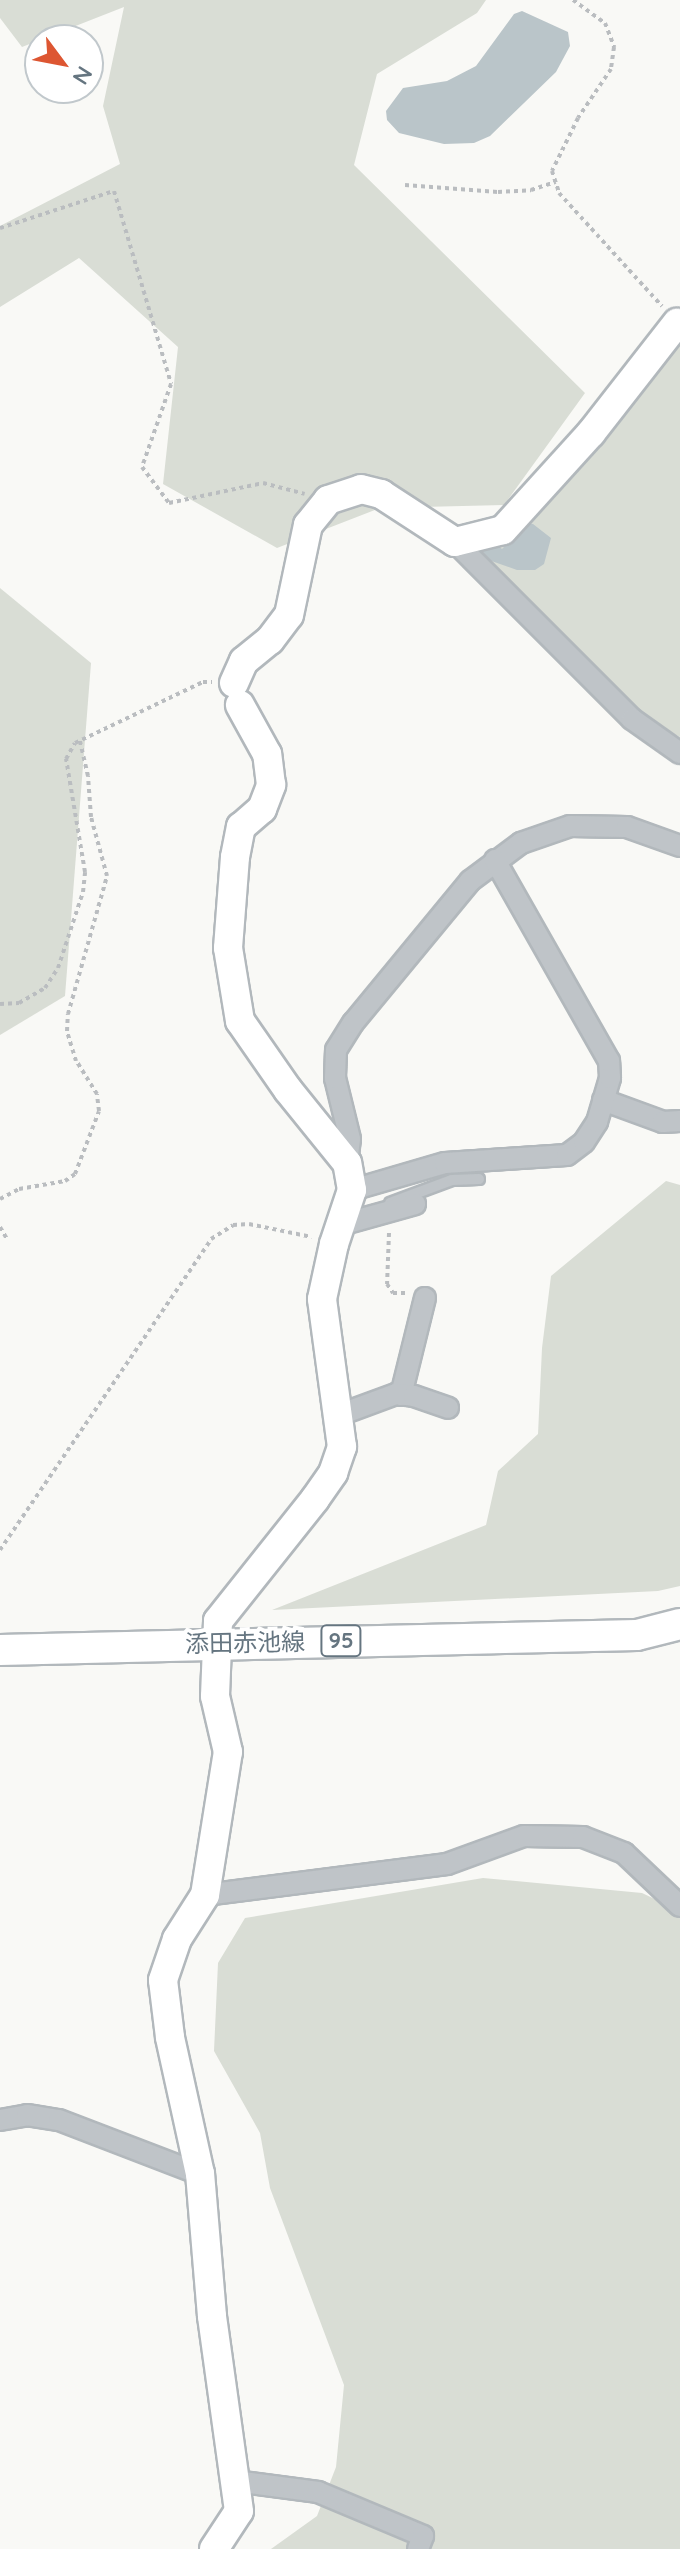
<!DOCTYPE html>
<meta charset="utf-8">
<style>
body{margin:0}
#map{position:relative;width:680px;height:2549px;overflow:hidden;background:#f9f9f6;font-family:Quicksand,"Noto Sans JP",sans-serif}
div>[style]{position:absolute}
.green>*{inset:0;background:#d9ddd5}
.water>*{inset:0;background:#bac5c9}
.path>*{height:4px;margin-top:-2px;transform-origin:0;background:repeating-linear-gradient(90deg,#babdc0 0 4px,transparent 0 8px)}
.roads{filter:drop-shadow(2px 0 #b2b8bc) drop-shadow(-2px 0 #b2b8bc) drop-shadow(0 2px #b2b8bc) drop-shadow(0 -2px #b2b8bc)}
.lane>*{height:10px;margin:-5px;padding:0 5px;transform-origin:5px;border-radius:5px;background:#bfc4c8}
.street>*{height:20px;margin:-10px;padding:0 10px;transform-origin:10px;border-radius:10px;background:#bfc4c8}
.secondary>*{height:28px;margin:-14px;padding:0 14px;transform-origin:14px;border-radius:14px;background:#fff}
.primary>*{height:30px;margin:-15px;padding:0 15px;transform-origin:15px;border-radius:15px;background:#fff}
span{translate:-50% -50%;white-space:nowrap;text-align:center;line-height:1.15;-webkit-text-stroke:8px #fff;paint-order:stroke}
.shield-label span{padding:2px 6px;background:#fff;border:2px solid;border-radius:6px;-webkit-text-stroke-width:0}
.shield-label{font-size:22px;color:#657580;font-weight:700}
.street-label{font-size:24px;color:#657580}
.north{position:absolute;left:24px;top:24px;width:80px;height:80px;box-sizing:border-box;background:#fff;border:2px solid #c1c8cc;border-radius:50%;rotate:122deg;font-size:22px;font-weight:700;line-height:32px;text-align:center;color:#657580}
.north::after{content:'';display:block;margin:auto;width:28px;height:36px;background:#dd5632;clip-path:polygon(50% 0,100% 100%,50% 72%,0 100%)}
</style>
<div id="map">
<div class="green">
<i style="clip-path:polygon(0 0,486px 0,477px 13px,377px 74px,354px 165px,585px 393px,504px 505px,380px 508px,277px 548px,163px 484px,178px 347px,79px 258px,0 307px,0 226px,120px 164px,103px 106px,124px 7px,22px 47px,0 18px)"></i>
<i style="clip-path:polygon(680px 322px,680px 737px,642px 717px,470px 552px)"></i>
<i style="clip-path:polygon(0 588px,91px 663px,65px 996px,0 1035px)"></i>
<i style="clip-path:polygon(666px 1181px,680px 1185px,680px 1586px,658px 1591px,272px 1610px,486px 1525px,498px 1471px,538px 1434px,542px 1348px,551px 1276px)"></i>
<i style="clip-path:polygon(483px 1878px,642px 1893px,680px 1911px,680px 2549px,271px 2549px,317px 2516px,336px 2467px,344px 2385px,270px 2188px,260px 2133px,214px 2051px,218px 1963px,245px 1918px)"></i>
</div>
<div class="water">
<i style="clip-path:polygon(522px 11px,568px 32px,570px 46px,556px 72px,490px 136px,474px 143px,444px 144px,399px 133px,387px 120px,386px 111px,403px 88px,447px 81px,476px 66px,514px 14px)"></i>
<i style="clip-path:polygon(527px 523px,533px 524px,551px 538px,544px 564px,535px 570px,517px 570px,480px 557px,475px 551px,494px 541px,502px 549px)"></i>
</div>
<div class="path">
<i style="left:573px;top:0;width:39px;rotate:36deg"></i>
<i style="left:605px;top:23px;width:26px;rotate:69deg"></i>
<i style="left:614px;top:47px;width:22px;rotate:98deg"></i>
<i style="left:611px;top:69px;width:59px;rotate:124deg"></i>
<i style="left:578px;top:118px;width:59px;rotate:116.1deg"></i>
<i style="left:552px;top:171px;width:23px;rotate:72deg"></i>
<i style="left:559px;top:193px;width:153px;rotate:47.7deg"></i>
<i style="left:405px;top:185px;width:93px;rotate:4.3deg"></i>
<i style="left:498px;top:192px;width:33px;rotate:-3deg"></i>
<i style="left:531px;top:190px;width:26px;rotate:-18deg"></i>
<i style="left:0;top:228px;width:120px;rotate:-18deg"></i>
<i style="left:114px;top:191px;width:201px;rotate:73.5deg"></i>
<i style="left:171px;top:384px;width:88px;rotate:109.3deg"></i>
<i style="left:142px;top:467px;width:45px;rotate:53.1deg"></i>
<i style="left:169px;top:503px;width:96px;rotate:-12deg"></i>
<i style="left:263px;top:483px;width:43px;rotate:14.7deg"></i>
<i style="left:0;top:1004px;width:19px;rotate:-3deg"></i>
<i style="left:19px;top:1003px;width:30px;rotate:-30deg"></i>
<i style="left:45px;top:988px;width:24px;rotate:-57deg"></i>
<i style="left:58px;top:968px;width:80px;rotate:-71.8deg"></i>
<i style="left:83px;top:892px;width:20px;rotate:-84deg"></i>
<i style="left:85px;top:872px;width:115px;rotate:-99.5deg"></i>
<i style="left:66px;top:759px;width:18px;rotate:-61deg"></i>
<i style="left:75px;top:743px;width:142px;rotate:-25.5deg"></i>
<i style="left:203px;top:682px;width:9px"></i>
<i style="left:0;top:1199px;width:21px;rotate:-28deg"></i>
<i style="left:19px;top:1189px;width:47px;rotate:-9.9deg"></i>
<i style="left:65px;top:1181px;width:12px;rotate:-35deg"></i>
<i style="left:75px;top:1174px;width:67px;rotate:-69.1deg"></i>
<i style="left:99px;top:1111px;width:17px;rotate:-97deg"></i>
<i style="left:97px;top:1094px;width:39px;rotate:-122deg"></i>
<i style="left:76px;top:1061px;width:31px;rotate:-107deg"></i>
<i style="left:67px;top:1031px;width:17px;rotate:-87deg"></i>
<i style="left:68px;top:1014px;width:143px;rotate:-74.2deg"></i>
<i style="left:107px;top:876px;width:61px;rotate:-105.2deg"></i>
<i style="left:91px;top:817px;width:41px;rotate:-94.2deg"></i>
<i style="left:88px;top:776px;width:36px;rotate:-103deg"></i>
<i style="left:0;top:1227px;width:14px;rotate:60deg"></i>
<i style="left:389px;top:1233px;width:51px;rotate:92.2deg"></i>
<i style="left:387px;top:1284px;width:11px;rotate:56deg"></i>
<i style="left:393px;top:1293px;width:12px"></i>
<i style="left:0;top:1550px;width:376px;rotate:-55.8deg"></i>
<i style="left:211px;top:1239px;width:26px;rotate:-32deg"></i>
<i style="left:233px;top:1225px;width:16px;rotate:-4deg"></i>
<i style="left:249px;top:1224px;width:64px;rotate:11.7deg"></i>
</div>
<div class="roads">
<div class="lane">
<i style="left:390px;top:1203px;width:66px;rotate:-20.4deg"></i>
<i style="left:452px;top:1180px;width:27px;rotate:-2deg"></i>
</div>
<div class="street">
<i style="left:455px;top:542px;width:250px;rotate:45deg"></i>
<i style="left:632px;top:719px;width:59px;rotate:35.3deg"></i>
<i style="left:603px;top:1100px;width:64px;rotate:20.1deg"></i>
<i style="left:663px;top:1122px;width:17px;rotate:-3deg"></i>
<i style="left:347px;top:1163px;width:24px;rotate:-83deg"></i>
<i style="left:350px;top:1139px;width:63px;rotate:-103.8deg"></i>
<i style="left:335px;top:1078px;width:28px;rotate:-88deg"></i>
<i style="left:336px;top:1050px;width:32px;rotate:-58deg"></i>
<i style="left:353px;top:1023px;width:184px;rotate:-50.5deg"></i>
<i style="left:470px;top:881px;width:64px;rotate:-36.7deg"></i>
<i style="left:521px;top:843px;width:52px;rotate:-19.1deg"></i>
<i style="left:570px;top:826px;width:57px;rotate:1deg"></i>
<i style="left:627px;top:827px;width:56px;rotate:19.7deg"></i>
<i style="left:352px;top:1190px;width:97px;rotate:-16.2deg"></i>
<i style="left:445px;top:1163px;width:122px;rotate:-3.8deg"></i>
<i style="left:567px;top:1155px;width:21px;rotate:-37deg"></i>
<i style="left:584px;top:1142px;width:24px;rotate:-57deg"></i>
<i style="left:597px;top:1122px;width:46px;rotate:-73.5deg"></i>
<i style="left:610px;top:1078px;width:17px;rotate:-93deg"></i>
<i style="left:609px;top:1061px;width:231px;rotate:-119.6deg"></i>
<i style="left:340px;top:1225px;width:78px;rotate:-15.6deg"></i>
<i style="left:401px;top:1395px;width:100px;rotate:-76.1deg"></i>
<i style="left:339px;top:1415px;width:61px;rotate:-20.2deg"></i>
<i style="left:396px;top:1394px;width:18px;rotate:6deg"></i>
<i style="left:414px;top:1396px;width:36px;rotate:19deg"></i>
<i style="left:205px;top:1895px;width:244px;rotate:-7.3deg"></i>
<i style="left:447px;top:1864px;width:82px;rotate:-20deg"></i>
<i style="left:524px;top:1836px;width:59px;rotate:1deg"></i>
<i style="left:583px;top:1837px;width:44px;rotate:21.3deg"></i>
<i style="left:624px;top:1853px;width:77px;rotate:43.4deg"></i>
<i style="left:0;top:2120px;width:27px;rotate:-10deg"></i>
<i style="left:27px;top:2115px;width:32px;rotate:9deg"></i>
<i style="left:59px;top:2120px;width:151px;rotate:21deg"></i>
<i style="left:235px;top:2481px;width:84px;rotate:7.5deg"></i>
<i style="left:318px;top:2492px;width:114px;rotate:22.7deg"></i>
<i style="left:423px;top:2536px;width:14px;rotate:111deg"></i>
</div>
<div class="secondary">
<i style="left:234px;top:683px;width:24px;rotate:-66deg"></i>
<i style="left:244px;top:661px;width:33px;rotate:-39deg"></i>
<i style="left:270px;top:640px;width:31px;rotate:-53deg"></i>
<i style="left:289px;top:615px;width:92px;rotate:-78.1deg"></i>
<i style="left:308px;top:525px;width:32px;rotate:-51deg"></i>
<i style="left:328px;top:500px;width:35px;rotate:-18deg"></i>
<i style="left:361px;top:489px;width:21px;rotate:14deg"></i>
<i style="left:381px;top:494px;width:88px;rotate:33deg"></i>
<i style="left:455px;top:542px;width:49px;rotate:-14deg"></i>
<i style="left:503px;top:530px;width:131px;rotate:-47.8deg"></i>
<i style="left:591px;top:433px;width:140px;rotate:-52deg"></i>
<i style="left:214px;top:2549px;width:45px;rotate:-56.7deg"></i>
<i style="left:239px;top:2511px;width:197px;rotate:-97.9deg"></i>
<i style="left:212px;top:2316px;width:143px;rotate:-94.8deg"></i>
<i style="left:200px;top:2174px;width:140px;rotate:-102.4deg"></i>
<i style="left:170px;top:2037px;width:57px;rotate:-97deg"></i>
<i style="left:163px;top:1980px;width:43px;rotate:-71.1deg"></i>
<i style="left:177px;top:1939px;width:52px;rotate:-57.5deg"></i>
<i style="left:205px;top:1895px;width:145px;rotate:-80.9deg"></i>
<i style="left:228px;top:1752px;width:57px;rotate:-103.1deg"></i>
<i style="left:215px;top:1696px;width:75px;rotate:-87.7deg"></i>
<i style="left:218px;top:1621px;width:156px;rotate:-51.5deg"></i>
<i style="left:315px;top:1499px;width:32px;rotate:-55deg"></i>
<i style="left:333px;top:1473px;width:28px;rotate:-71deg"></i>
<i style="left:342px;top:1447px;width:149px;rotate:-97.7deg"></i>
<i style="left:322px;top:1299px;width:56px;rotate:-77.7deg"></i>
<i style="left:334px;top:1244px;width:57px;rotate:-71.6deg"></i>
<i style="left:352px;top:1190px;width:27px;rotate:-100deg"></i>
<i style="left:347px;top:1163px;width:94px;rotate:-128.9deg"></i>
<i style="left:288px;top:1090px;width:84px;rotate:-124.8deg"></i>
<i style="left:240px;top:1021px;width:74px;rotate:-99.3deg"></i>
<i style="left:228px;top:948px;width:91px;rotate:-85.6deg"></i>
<i style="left:235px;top:857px;width:31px;rotate:-79deg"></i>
<i style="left:241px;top:827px;width:28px;rotate:-41deg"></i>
<i style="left:262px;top:809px;width:26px;rotate:-69deg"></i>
<i style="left:271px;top:785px;width:31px;rotate:-97deg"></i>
<i style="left:267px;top:754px;width:56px;rotate:-118.9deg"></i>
</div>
<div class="primary">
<i style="left:0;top:1650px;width:637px;rotate:-1.35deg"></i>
<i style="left:637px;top:1635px;width:44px;rotate:-14.3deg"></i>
</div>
</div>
<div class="shield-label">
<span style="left:341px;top:1641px">95</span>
</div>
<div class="street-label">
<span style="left:245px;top:1643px;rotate:-1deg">添田赤池線</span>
</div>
<div class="north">N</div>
</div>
